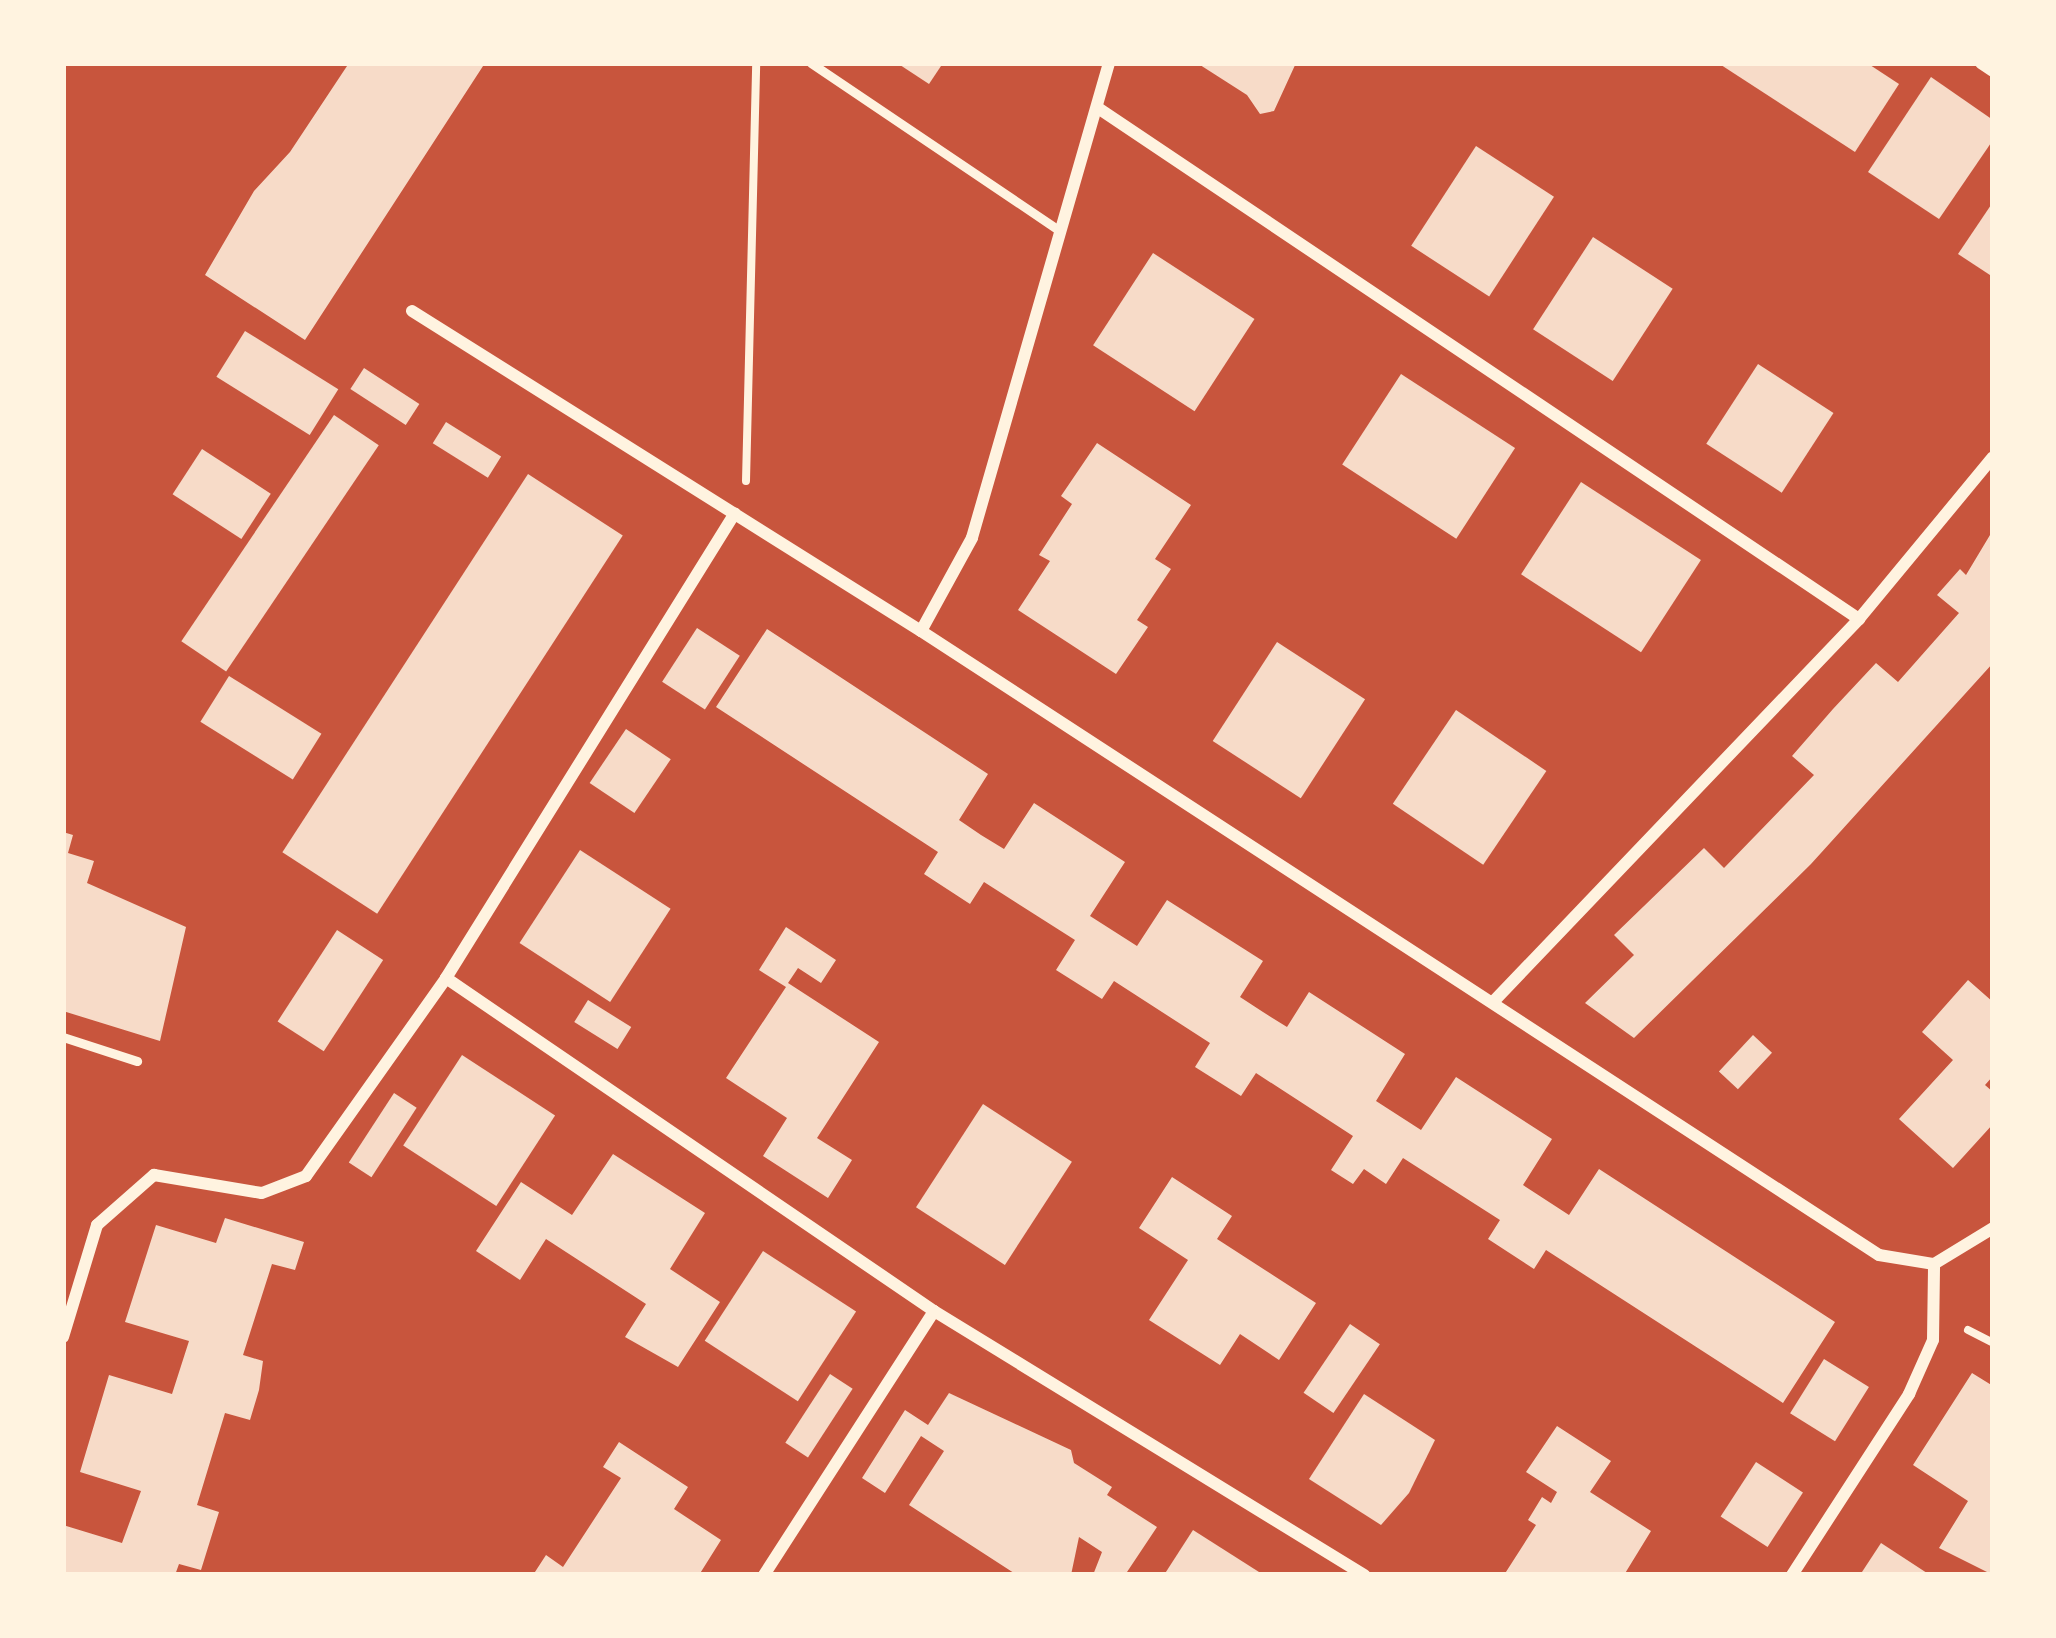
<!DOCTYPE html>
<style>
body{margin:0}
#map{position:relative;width:2056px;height:1638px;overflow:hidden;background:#c8553d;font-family:"Noto Sans",sans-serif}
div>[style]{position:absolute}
.building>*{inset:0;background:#f7dbc8;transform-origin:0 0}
.path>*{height:8px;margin:-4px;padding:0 4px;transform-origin:4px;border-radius:4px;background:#fff3e0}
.service>*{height:9px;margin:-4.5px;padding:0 4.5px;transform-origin:4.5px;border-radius:4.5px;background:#fff3e0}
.minor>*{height:12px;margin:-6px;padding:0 6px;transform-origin:6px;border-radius:6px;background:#fff3e0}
span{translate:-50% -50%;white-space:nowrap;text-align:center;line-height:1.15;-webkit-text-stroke:9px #fff3e0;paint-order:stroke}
.frame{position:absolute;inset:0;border:66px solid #fff3e0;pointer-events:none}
</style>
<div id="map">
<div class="building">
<i style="clip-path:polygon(349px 63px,485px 63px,305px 340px,205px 275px,254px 191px,290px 152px)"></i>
<i style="clip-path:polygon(897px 63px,943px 63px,929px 84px)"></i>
<i style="clip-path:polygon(1197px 63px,1296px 63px,1274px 111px,1260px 114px,1247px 95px)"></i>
<i style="clip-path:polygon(1718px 63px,1867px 63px,1899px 84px,1855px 152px)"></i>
<i style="clip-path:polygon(1931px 77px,1993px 120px,1993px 140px,1939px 219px,1868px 172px)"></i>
<i style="left:1476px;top:146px;width:93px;height:119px;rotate:33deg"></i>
<i style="clip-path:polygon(1993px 202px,1993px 277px,1958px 254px)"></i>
<i style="left:1593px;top:237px;width:95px;height:110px;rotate:33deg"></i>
<i style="left:1153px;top:253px;width:121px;height:110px;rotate:33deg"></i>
<i style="left:245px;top:331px;width:110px;height:54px;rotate:32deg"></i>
<i style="left:1758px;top:364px;width:90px;height:95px;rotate:33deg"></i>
<i style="left:364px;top:368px;width:66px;height:25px;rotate:33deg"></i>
<i style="left:1401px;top:374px;width:136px;height:108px;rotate:33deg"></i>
<i style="left:334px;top:415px;width:54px;height:273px;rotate:34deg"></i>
<i style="left:446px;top:422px;width:65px;height:25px;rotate:32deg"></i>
<i style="clip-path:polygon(1097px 443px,1191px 505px,1155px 559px,1171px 569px,1137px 620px,1148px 627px,1116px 674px,1018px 610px,1050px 561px,1039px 555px,1072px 504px,1061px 496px)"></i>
<i style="left:202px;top:449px;width:82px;height:54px;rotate:33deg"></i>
<i style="left:528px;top:474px;width:113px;height:451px;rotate:33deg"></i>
<i style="left:1581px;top:482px;width:143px;height:110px;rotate:33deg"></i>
<i style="clip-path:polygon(1993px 530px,1993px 663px,1811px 864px,1634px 1038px,1585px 1003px,1634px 955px,1614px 935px,1704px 848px,1724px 868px,1814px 775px,1792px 756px,1833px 709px,1876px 663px,1898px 682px,1959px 613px,1937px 595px,1960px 569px,1966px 575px)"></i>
<i style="left:697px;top:628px;width:51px;height:64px;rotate:33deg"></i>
<i style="clip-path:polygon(767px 629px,988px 774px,959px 820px,981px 835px,1004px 849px,1034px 803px,1125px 862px,1090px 916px,1137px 946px,1167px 900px,1263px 961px,1240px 997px,1263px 1012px,1287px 1027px,1309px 992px,1405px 1054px,1376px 1101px,1421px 1130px,1456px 1077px,1552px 1139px,1523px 1185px,1569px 1215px,1599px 1169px,1835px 1322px,1783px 1403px,1546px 1250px,1534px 1269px,1488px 1239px,1500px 1220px,1403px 1158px,1386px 1184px,1364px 1169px,1353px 1184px,1331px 1170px,1353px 1136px,1256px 1073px,1241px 1096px,1195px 1067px,1210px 1043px,1114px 981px,1102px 999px,1056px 970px,1075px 940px,984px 882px,970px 904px,924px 874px,938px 852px,716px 707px)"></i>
<i style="left:1277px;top:642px;width:105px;height:118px;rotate:33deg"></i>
<i style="left:229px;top:676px;width:109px;height:54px;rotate:32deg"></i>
<i style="left:1456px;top:710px;width:109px;height:113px;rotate:34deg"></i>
<i style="left:626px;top:729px;width:54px;height:65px;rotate:34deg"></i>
<i style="clip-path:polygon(63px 832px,73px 835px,68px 853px,94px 861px,87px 883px,186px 927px,160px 1041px,63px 1011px)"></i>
<i style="left:580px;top:850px;width:108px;height:111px;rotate:33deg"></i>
<i style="clip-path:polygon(786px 927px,836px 960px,821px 983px,798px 968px,788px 983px,879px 1042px,817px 1138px,852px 1160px,828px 1198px,763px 1156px,787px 1118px,726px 1078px,786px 987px,759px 970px)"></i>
<i style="left:337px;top:930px;width:55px;height:109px;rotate:33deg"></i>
<i style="clip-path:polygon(1968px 980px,1993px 1002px,1993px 1076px,1985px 1085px,1993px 1092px,1993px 1124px,1953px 1168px,1899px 1119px,1953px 1060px,1922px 1032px)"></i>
<i style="left:588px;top:1000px;width:51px;height:26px;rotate:32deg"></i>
<i style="left:1753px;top:1035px;width:26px;height:50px;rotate:43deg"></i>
<i style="left:462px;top:1055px;width:111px;height:108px;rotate:33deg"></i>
<i style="left:394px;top:1093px;width:27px;height:83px;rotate:33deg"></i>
<i style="left:983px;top:1104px;width:106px;height:123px;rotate:33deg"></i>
<i style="clip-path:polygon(613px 1154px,705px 1213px,670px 1269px,720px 1302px,678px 1367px,625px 1337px,646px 1304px,546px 1239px,520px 1280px,476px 1251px,521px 1182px,572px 1215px)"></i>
<i style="clip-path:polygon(1172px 1177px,1232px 1216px,1217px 1239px,1316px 1303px,1279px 1360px,1240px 1334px,1220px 1365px,1149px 1320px,1188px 1260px,1139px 1228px)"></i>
<i style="clip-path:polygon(225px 1218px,304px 1242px,295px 1270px,272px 1264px,243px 1355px,263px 1361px,259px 1390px,250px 1420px,225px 1413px,197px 1505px,219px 1512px,201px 1570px,179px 1564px,175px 1575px,63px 1575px,63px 1525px,122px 1543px,141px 1491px,80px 1472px,109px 1375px,172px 1394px,189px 1341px,125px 1322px,156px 1225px,216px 1243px)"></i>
<i style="left:763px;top:1251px;width:111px;height:107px;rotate:33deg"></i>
<i style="left:1350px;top:1324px;width:36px;height:83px;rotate:34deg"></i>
<i style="left:1824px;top:1359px;width:53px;height:64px;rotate:32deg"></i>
<i style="clip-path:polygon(1972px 1373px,1993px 1386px,1993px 1575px,1939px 1548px,1968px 1501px,1913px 1465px)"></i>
<i style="left:830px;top:1374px;width:27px;height:82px;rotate:33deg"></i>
<i style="clip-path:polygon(949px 1393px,1071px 1450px,1074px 1463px,1112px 1487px,1107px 1495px,1157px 1527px,1125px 1575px,1093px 1575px,1102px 1552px,1079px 1537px,1071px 1575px,1017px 1575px,909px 1505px,944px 1451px,921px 1436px,885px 1493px,862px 1478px,905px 1410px,928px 1425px)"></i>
<i style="clip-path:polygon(1364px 1394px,1435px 1440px,1409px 1493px,1381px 1525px,1309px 1479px)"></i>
<i style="clip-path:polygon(1557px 1426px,1611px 1461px,1590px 1492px,1651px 1531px,1624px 1575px,1504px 1575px,1536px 1525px,1528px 1520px,1542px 1497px,1551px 1503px,1557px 1492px,1526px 1472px)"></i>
<i style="clip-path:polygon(619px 1442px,688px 1487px,674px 1509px,721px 1540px,699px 1575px,533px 1575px,546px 1555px,563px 1567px,621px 1478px,603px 1467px)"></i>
<i style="left:1756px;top:1462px;width:56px;height:65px;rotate:33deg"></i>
<i style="clip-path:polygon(1193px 1530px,1259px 1572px,1257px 1575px,1164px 1575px)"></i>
<i style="clip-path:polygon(1881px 1543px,1930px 1575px,1860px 1575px)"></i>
</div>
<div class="path">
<i style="left:746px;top:481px;width:418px;rotate:-88.6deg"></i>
<i style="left:1968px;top:1330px;width:28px;rotate:27deg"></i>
</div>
<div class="service">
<i style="left:811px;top:63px;width:295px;rotate:34deg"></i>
<i style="left:63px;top:1037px;width:78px;rotate:18deg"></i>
</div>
<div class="minor">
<i style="left:1109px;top:63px;width:494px;rotate:106.1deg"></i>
<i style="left:972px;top:538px;width:106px;rotate:118.7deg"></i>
<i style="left:921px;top:631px;width:1143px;rotate:33.08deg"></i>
<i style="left:1879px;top:1255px;width:56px;rotate:9.3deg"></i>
<i style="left:1934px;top:1264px;width:69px;rotate:-31.4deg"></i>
<i style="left:1981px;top:63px;width:14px;rotate:34deg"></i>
<i style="left:1098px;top:108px;width:917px;rotate:33.88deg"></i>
<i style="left:412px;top:311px;width:601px;rotate:32.16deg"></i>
<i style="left:446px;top:978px;width:591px;rotate:34.31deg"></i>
<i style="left:934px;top:1311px;width:505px;rotate:31.55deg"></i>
<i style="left:1494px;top:1001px;width:528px;rotate:-46.3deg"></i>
<i style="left:1859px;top:619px;width:210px;rotate:-50.4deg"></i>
<i style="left:63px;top:1337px;width:117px;rotate:-73.1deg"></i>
<i style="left:97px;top:1225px;width:76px;rotate:-41.3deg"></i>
<i style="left:154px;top:1175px;width:109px;rotate:9.5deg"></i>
<i style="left:262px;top:1193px;width:47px;rotate:-21.1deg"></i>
<i style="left:306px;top:1176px;width:242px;rotate:-54.7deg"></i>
<i style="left:446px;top:978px;width:547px;rotate:-58.14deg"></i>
<i style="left:764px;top:1575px;width:314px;rotate:-57.2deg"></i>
<i style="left:1792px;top:1575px;width:216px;rotate:-57.1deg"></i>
<i style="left:1909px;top:1394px;width:59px;rotate:-66deg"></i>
<i style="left:1933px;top:1340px;width:76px;rotate:-89.2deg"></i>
</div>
<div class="frame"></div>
</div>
